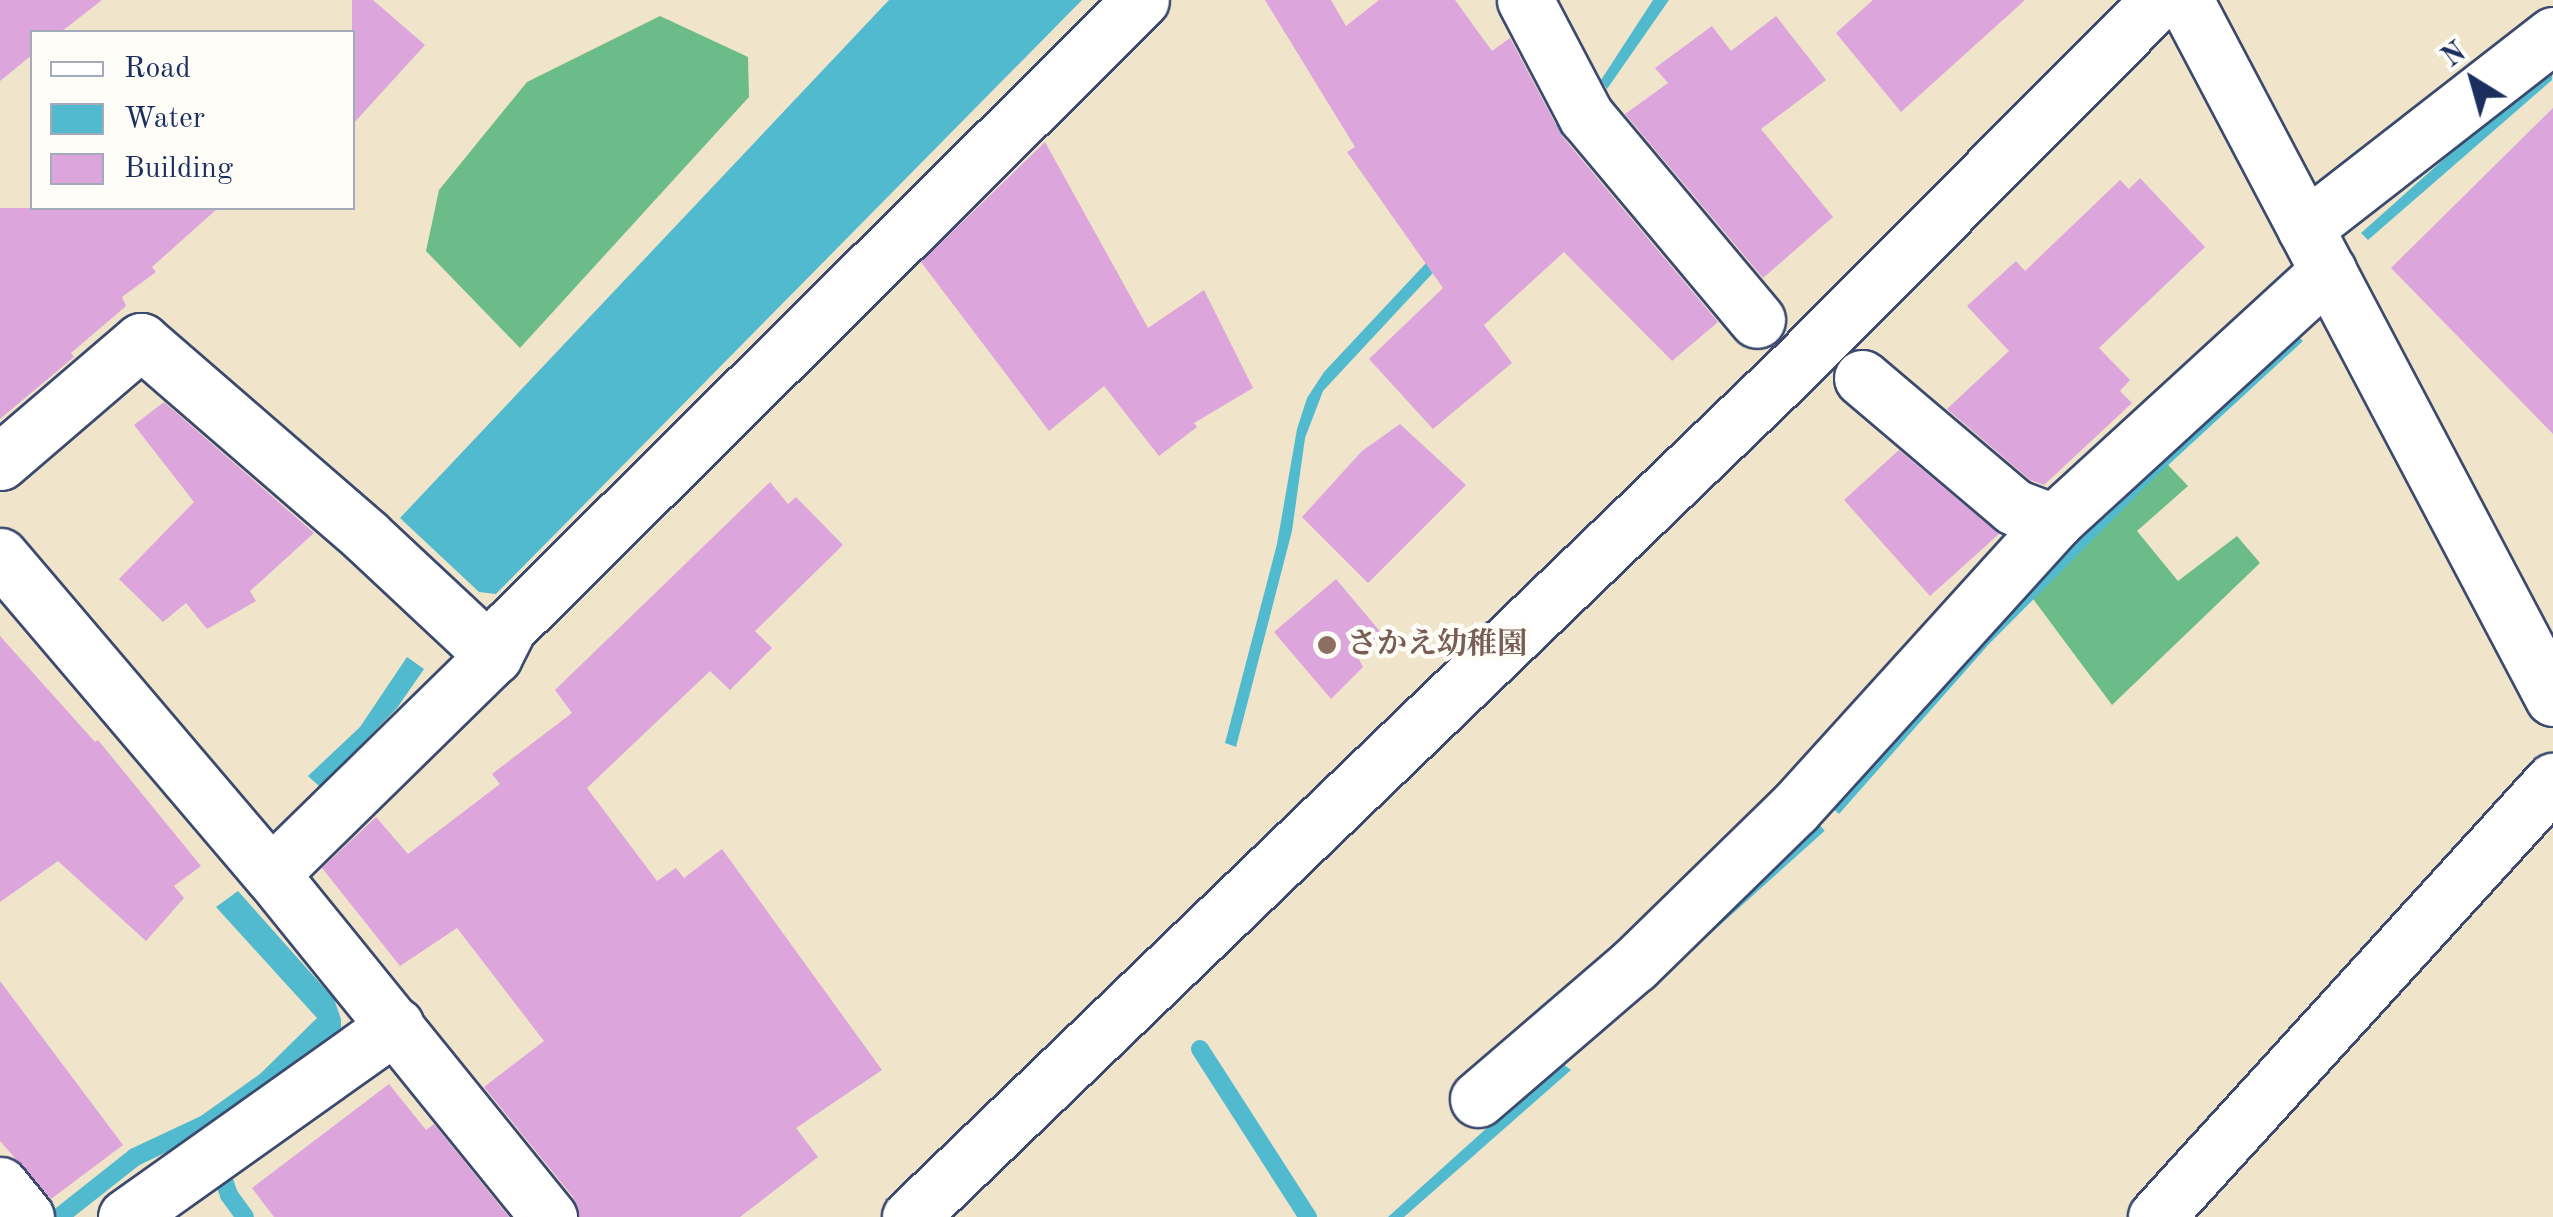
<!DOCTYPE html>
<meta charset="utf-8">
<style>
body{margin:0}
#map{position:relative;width:2553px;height:1217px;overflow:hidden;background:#f0e5ca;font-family:"Old Standard TT","Noto Serif JP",serif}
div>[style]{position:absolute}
.forest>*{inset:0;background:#6bbc88}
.water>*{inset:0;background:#51bace;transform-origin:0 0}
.stream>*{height:18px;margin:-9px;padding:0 9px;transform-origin:9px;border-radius:9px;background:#51bace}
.building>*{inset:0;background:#dca5dc}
.roads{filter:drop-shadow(2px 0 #3b4a6e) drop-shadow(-2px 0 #3b4a6e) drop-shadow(0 2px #3b4a6e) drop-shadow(0 -2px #3b4a6e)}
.minor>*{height:55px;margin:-27.5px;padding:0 27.5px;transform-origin:27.5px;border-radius:27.5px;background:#fff}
.dots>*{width:28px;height:28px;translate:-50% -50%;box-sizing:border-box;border:5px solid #fdfcf7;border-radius:50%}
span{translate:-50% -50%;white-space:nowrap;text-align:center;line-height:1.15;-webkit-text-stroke:9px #fdfcf7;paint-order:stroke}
.education-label{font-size:30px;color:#785e54;font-weight:700}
.left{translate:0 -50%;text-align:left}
.legend{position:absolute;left:30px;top:30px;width:325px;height:180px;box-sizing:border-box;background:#fdfcf7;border:2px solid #a3aaba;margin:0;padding:12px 18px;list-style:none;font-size:30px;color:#1b2f5e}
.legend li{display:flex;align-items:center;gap:20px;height:50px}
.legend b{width:50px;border:2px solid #a3aaba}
.north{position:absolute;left:2423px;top:30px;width:100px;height:100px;-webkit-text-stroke:8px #fdfcf7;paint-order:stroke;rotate:323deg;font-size:28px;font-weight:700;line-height:40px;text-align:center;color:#1b2f5e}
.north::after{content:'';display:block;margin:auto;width:35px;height:45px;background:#1b2f5e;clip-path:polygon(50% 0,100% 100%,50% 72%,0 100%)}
</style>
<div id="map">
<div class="forest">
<i style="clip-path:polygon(660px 16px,748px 57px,749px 97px,520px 348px,426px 251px,439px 190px,527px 82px)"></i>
<i style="clip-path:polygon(2154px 450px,2188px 486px,2137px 531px,2178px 581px,2237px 536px,2260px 563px,2112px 705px,2019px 580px)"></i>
</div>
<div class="water">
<i style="clip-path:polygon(889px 0,1082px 0,496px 594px,479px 592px,400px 518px)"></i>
<i style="clip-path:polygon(1653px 0,1669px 0,1607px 89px,1601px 80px)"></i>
<i style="clip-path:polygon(2553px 62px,2552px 80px,2368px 240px,2361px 233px)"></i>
<i style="clip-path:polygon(1558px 122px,1566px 130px,1323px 391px,1305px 438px,1292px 531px,1236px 747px,1225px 743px,1277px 544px,1297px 429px,1307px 398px,1324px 372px)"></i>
<i style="clip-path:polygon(2294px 333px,2303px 341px,2153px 479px,1989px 644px,1839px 814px,1830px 806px,2033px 584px)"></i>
<i style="clip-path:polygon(407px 657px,424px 669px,397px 708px,320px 787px,308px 776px,360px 727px)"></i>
<i style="left:1816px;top:821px;width:13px;height:218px;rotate:48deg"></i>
<i style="clip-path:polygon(238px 891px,334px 999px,341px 1019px,341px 1033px,275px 1091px,260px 1074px,317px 1018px,216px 907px)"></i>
<i style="clip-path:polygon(1560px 1062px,1571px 1070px,1404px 1217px,1388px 1217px)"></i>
</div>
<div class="stream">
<i style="left:1200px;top:1049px;width:200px;rotate:57.3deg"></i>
<i style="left:217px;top:1160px;width:37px;rotate:71deg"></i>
<i style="left:229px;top:1195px;width:27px;rotate:54deg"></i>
<i style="left:59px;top:1217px;width:97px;rotate:-38.3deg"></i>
<i style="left:135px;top:1157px;width:77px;rotate:-25.2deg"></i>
<i style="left:205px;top:1124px;width:97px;rotate:-35.3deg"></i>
</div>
<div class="building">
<i style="clip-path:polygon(0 0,102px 0,61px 32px,32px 32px,32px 55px,0 81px)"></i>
<i style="clip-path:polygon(352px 0,373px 0,425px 45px,352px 125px)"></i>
<i style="clip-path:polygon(1265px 0,1331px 0,1346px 26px,1379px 0,1455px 0,1492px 51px,1510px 38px,1562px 136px,1718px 322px,1672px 361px,1564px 252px,1484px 325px,1512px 363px,1433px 429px,1369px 359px,1443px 288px,1347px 152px,1355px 147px)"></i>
<i style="clip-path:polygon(1873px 0,2025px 0,1901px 112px,1836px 33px)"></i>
<i style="clip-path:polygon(1776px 16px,1826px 80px,1761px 129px,1833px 217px,1763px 278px,1625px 114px,1668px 83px,1655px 68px,1712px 26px,1731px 51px)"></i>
<i style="clip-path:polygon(2553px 108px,2553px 434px,2391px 268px)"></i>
<i style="clip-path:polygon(1045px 142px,1148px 328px,1204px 290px,1253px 388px,1194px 423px,1197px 427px,1159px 456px,1104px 386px,1049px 431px,921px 262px)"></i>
<i style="clip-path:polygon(2140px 178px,2205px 247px,2099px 348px,2130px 380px,2120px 391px,2132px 403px,2044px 485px,2030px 480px,1947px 409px,2009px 351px,1967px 306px,2016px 261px,2025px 271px,2120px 180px,2129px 189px)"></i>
<i style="clip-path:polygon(0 208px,218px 208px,152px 267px,156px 272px,122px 297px,126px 306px,71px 353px,74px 357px,0 419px)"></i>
<i style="clip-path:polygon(164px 402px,314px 533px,250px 591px,256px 601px,207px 629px,186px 603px,163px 622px,119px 579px,194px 502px,134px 425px)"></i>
<i style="clip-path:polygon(1400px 424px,1466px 485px,1368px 583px,1302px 517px,1362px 451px)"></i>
<i style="clip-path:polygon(1899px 450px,1999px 534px,1930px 596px,1844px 500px)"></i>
<i style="clip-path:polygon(770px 482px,788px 504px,796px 497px,843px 545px,755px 631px,772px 648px,730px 690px,710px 671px,587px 788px,657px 881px,676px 868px,684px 878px,722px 849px,882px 1070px,796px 1128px,818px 1157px,740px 1217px,579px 1217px,573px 1197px,484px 1087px,544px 1041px,457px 928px,400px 966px,322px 868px,376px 817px,408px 854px,500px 784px,492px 774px,572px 713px,555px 690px)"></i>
<i style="clip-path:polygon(1336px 579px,1383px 635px,1356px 654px,1363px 667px,1331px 699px,1274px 632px)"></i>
<i style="clip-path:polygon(0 636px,95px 742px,98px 740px,201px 866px,174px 886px,184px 898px,146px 941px,58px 861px,0 902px)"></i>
<i style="clip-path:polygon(0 981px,123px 1145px,51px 1199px,0 1141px)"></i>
<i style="clip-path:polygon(389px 1084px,426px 1130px,434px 1124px,509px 1217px,274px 1217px,252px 1188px)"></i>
</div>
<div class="roads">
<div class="minor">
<i style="left:1525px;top:0;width:131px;rotate:62.3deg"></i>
<i style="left:1586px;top:116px;width:266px;rotate:50deg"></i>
<i style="left:2185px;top:0;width:789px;rotate:62.2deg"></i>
<i style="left:2305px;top:228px;width:314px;rotate:-37.9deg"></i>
<i style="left:1862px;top:378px;width:199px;rotate:40.3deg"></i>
<i style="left:2014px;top:507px;width:43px;rotate:20.6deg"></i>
<i style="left:0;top:462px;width:186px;rotate:-40.6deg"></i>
<i style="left:141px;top:341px;width:299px;rotate:40.9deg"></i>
<i style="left:367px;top:537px;width:174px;rotate:43.1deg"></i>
<i style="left:0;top:556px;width:418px;rotate:49.6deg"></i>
<i style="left:271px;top:874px;width:442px;rotate:51deg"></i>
<i style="left:271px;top:874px;width:312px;rotate:-44.4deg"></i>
<i style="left:494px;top:656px;width:33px;rotate:-63deg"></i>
<i style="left:509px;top:627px;width:890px;rotate:-44.77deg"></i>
<i style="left:1478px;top:1099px;width:206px;rotate:-40.7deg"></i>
<i style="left:1634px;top:965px;width:223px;rotate:-44.3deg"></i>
<i style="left:1794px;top:809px;width:387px;rotate:-47.8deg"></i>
<i style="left:2054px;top:522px;width:372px;rotate:-42.5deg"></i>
<i style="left:0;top:1185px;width:41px;rotate:50.9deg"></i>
<i style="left:126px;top:1217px;width:331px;rotate:-35.4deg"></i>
<i style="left:910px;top:1217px;width:1226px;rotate:-43.88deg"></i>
<i style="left:1794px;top:367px;width:518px;rotate:-45.16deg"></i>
<i style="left:2156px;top:1217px;width:590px;rotate:-47.68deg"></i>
</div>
</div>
<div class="dots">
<i style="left:1327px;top:645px;background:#8d6e63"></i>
</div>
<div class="education-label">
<span class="left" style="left:1347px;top:645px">さかえ幼稚園</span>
</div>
<ul class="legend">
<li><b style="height:12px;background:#fff"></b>Road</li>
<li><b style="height:28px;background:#51bace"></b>Water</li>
<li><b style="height:28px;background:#dca5dc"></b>Building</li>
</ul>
<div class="north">N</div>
</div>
